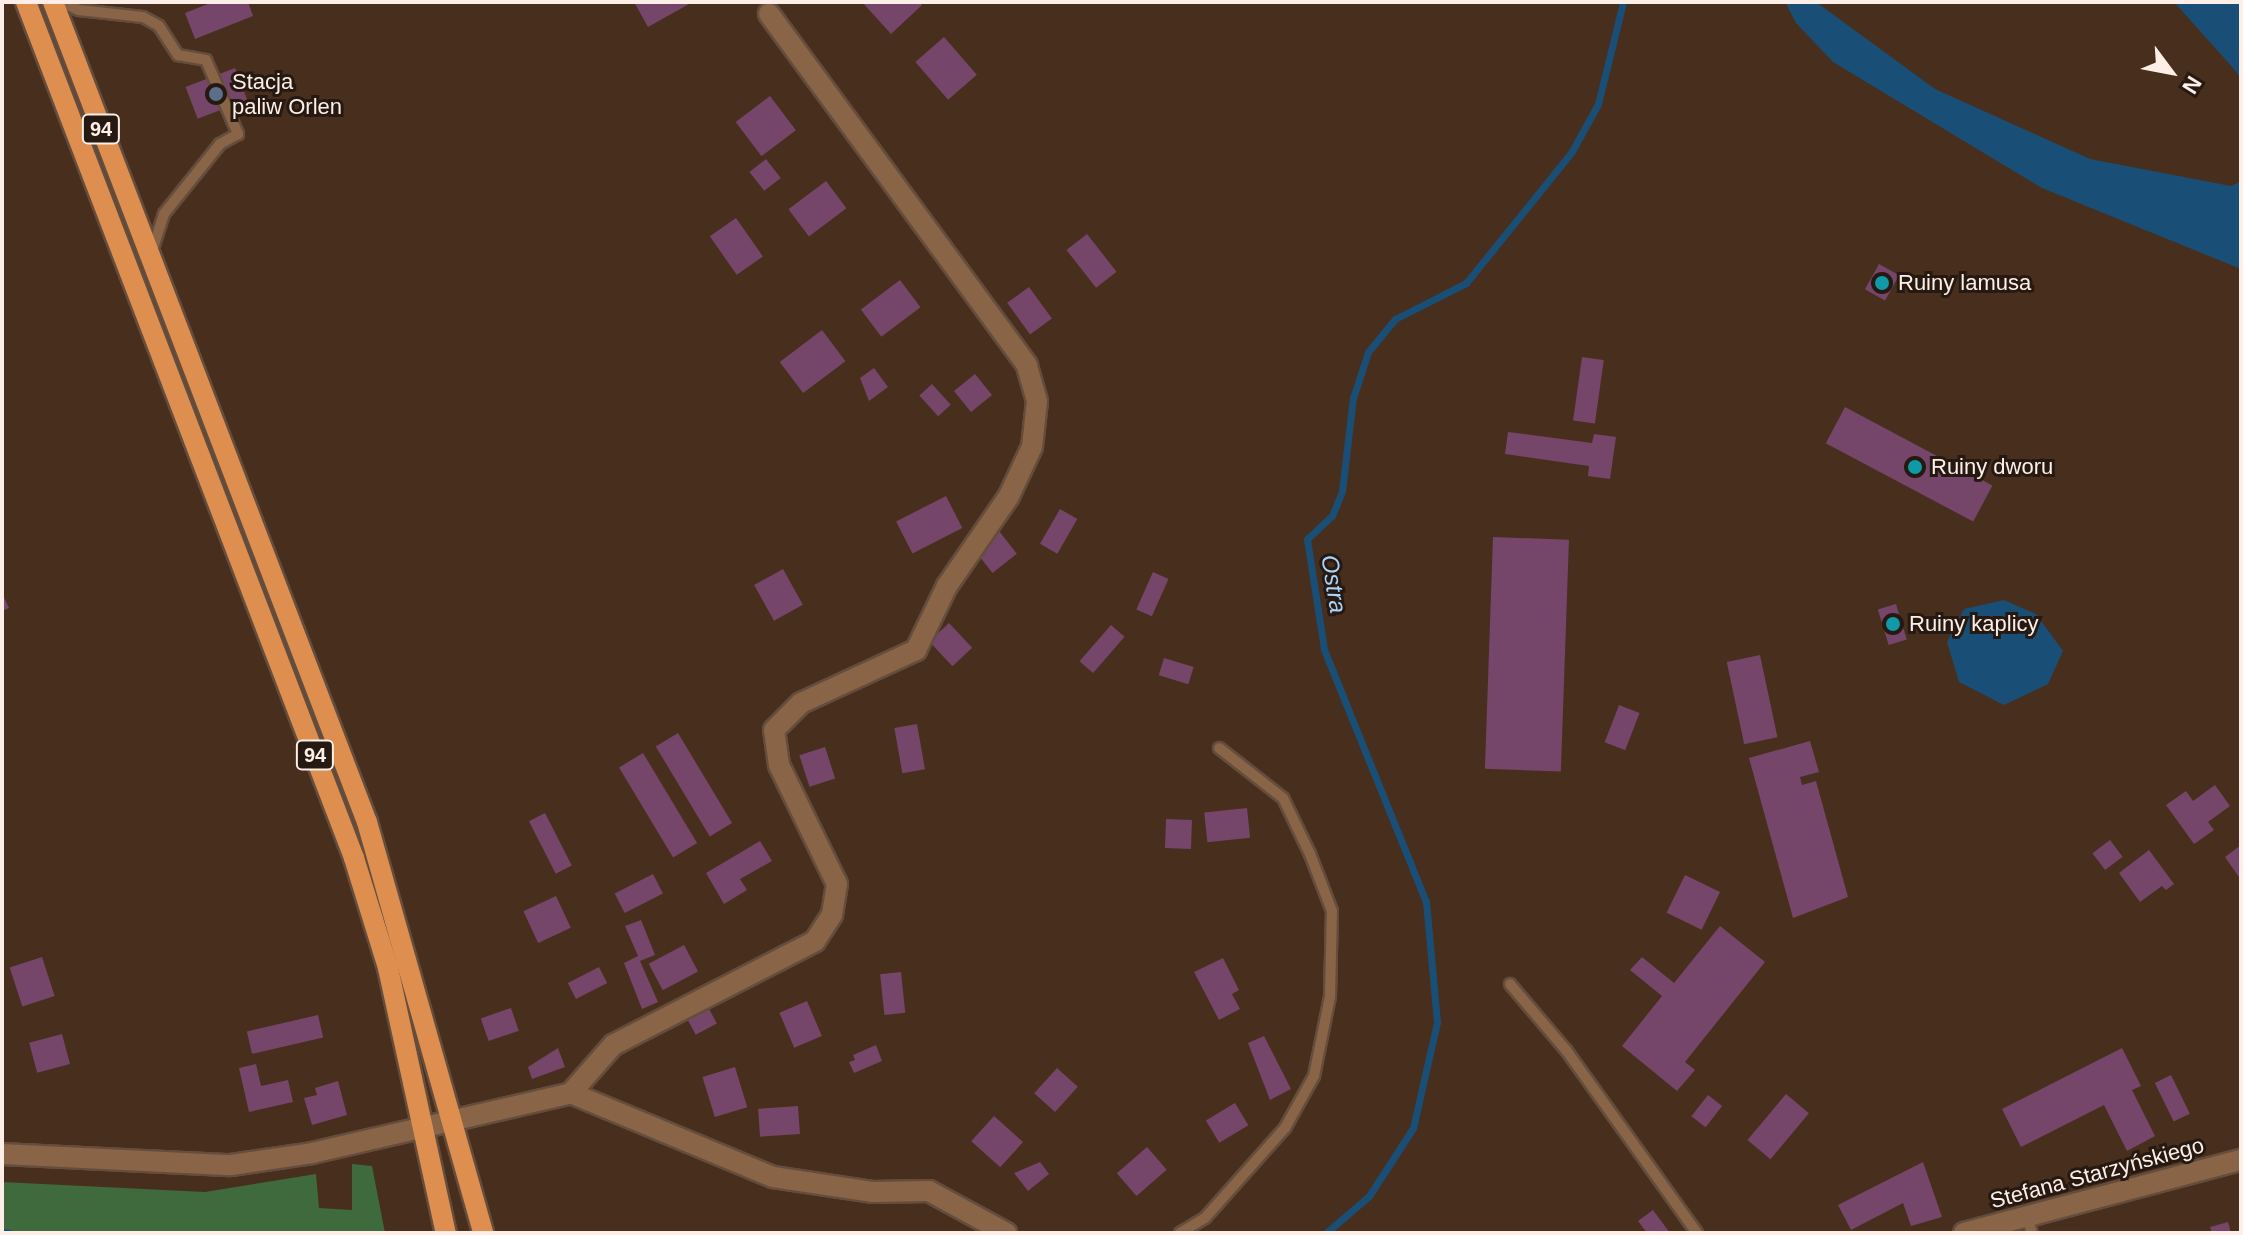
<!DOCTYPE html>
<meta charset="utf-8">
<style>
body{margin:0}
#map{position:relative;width:2243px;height:1235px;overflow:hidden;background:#482e1d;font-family:Helvetica,sans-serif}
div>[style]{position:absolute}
.forest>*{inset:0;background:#3e6a3d}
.water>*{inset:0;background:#194f76}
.stream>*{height:7px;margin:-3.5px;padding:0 3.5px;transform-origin:3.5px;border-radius:3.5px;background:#194f76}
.building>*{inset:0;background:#76456a;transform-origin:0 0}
.roads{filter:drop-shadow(2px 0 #654d3d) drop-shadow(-2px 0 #654d3d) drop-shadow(0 2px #654d3d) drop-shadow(0 -2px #654d3d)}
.lane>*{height:10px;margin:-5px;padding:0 5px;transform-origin:5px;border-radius:5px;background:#8a6447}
.street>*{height:20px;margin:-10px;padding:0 10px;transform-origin:10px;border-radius:10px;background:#8a6447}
.primary>*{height:20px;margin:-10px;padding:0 10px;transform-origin:10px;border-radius:10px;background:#de8f50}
.dots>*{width:22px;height:22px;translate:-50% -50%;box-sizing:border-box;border:4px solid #251912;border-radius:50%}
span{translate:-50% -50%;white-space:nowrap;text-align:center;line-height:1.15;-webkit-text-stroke:6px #251912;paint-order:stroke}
.shield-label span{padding:2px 6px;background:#251912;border:2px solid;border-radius:6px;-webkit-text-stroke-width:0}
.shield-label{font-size:20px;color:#fdefe7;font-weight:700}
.poi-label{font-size:22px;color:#fdefe7}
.left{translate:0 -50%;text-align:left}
.street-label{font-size:22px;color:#fdefe7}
.water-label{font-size:24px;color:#a9d5fa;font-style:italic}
.frame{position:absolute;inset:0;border:4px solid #fdefe7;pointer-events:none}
.north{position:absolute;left:2131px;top:32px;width:80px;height:80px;-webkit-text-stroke:6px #251912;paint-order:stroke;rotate:122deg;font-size:22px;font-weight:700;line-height:32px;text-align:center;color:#fdefe7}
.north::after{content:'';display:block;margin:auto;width:28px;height:36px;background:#fdefe7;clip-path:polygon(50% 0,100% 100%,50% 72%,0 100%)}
</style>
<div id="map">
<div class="forest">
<i style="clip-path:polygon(352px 1164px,372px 1166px,385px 1233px,2px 1233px,2px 1182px,205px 1192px,316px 1174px,319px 1208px,352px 1210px)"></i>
</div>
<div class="water">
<i style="clip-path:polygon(1785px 2px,1816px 2px,1935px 89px,2090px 159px,2231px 186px,2241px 181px,2241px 269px,2042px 188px,1833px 62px,1796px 23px)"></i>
<i style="clip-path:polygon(2174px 2px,2241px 2px,2241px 79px,2234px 69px)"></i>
<i style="clip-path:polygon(2004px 600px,2036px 614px,2063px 651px,2048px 684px,2004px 705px,1959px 682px,1947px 642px,1964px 609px)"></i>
</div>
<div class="stream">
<i style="left:2px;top:1232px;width:7px;rotate:8deg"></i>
<i style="left:1326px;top:1233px;width:57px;rotate:-40.7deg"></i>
<i style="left:1369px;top:1196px;width:81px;rotate:-57.1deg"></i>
<i style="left:1413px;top:1128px;width:109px;rotate:-77.2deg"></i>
<i style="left:1437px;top:1022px;width:121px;rotate:-95.2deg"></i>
<i style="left:1426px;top:902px;width:273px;rotate:-112deg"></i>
<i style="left:1324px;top:649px;width:111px;rotate:-98.8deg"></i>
<i style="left:1307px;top:539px;width:34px;rotate:-43deg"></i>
<i style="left:1332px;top:516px;width:27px;rotate:-68deg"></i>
<i style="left:1342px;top:491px;width:94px;rotate:-83.3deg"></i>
<i style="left:1353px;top:398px;width:48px;rotate:-71.9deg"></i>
<i style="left:1368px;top:352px;width:43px;rotate:-50.7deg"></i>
<i style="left:1395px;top:319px;width:80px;rotate:-26.9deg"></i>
<i style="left:1466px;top:283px;width:167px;rotate:-51.1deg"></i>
<i style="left:1571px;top:153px;width:56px;rotate:-61.1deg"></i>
<i style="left:1598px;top:104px;width:105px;rotate:-76.2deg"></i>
</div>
<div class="building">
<i style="clip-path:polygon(213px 2px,248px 2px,253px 16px,195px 39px,185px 13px)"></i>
<i style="clip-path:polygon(634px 2px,688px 2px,689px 4px,648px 27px)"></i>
<i style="clip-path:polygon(862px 2px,918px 2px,922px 5px,891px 34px)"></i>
<i style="left:944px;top:37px;width:50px;height:38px;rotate:49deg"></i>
<i style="left:235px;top:68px;width:34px;height:53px;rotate:69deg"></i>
<i style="left:770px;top:96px;width:43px;height:43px;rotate:53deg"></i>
<i style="left:766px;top:159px;width:24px;height:21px;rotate:52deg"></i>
<i style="left:826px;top:181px;width:34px;height:47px;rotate:53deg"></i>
<i style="left:736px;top:218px;width:47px;height:32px;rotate:55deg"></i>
<i style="left:1087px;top:234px;width:48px;height:26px;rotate:52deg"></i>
<i style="left:1879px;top:264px;width:23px;height:29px;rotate:29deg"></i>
<i style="left:900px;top:280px;width:34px;height:49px;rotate:53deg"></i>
<i style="left:1029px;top:287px;width:39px;height:27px;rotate:54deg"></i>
<i style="left:822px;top:330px;width:39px;height:53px;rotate:53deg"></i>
<i style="left:1582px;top:357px;width:22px;height:64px;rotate:8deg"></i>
<i style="clip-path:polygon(874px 368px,888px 387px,869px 401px,860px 378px)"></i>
<i style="left:975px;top:374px;width:27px;height:27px;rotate:51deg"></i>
<i style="left:932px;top:384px;width:28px;height:17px;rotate:48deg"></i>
<i style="left:1845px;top:407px;width:167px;height:41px;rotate:28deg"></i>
<i style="clip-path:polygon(1508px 432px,1592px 443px,1594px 434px,1616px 437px,1610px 479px,1588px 476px,1589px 466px,1505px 454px)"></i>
<i style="left:946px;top:496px;width:36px;height:56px;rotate:63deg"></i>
<i style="left:1060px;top:509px;width:20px;height:40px;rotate:30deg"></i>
<i style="left:999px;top:531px;width:29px;height:31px;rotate:52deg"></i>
<i style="left:1493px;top:537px;width:76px;height:232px;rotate:2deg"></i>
<i style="left:783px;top:569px;width:41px;height:33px;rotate:61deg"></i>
<i style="left:1153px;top:572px;width:17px;height:41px;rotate:24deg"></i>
<i style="clip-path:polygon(2px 593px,9px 608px,2px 611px)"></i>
<i style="left:1896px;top:604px;width:37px;height:19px;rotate:73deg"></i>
<i style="left:949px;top:623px;width:34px;height:27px;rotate:47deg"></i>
<i style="left:1111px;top:625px;width:18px;height:48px;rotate:41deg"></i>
<i style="left:1760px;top:655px;width:84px;height:34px;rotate:78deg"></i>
<i style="left:1164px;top:658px;width:31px;height:18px;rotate:17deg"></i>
<i style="left:1619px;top:705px;width:22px;height:40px;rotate:21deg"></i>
<i style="left:917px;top:724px;width:46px;height:23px;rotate:80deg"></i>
<i style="left:678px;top:733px;width:105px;height:26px;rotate:59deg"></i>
<i style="clip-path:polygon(1810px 741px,1819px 772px,1800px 777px,1802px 785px,1816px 781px,1848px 897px,1793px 918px,1749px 758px)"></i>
<i style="left:825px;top:747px;width:33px;height:27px;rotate:72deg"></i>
<i style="left:643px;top:753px;width:105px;height:28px;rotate:59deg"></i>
<i style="clip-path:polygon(2215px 785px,2230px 806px,2208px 822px,2214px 830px,2194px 844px,2166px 805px,2186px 791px,2193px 801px)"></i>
<i style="left:1247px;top:808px;width:30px;height:43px;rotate:84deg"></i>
<i style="left:545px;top:813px;width:59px;height:18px;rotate:63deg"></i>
<i style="left:1166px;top:819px;width:26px;height:29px;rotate:2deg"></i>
<i style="left:2110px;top:840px;width:21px;height:22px;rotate:53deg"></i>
<i style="clip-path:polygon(760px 841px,772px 861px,740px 879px,747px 890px,724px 904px,706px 873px)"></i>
<i style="clip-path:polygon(2241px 845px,2241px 880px,2225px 857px)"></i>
<i style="clip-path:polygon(2149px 850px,2174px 884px,2166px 890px,2162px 886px,2140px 902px,2119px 873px)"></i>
<i style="left:653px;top:874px;width:22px;height:43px;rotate:63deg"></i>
<i style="left:1685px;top:875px;width:39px;height:42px;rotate:26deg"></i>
<i style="left:556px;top:896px;width:35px;height:36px;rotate:65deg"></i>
<i style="clip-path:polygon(641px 920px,655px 955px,640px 961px,658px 1002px,642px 1009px,624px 963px,638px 956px,625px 926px)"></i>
<i style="clip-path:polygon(1720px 926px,1765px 962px,1685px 1062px,1695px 1070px,1677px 1091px,1622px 1046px,1662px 996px,1630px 970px,1642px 957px,1674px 983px)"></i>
<i style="left:684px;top:945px;width:30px;height:40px;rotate:62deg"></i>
<i style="left:42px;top:957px;width:41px;height:34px;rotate:72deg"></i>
<i style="clip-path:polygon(1223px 958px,1239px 990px,1232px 994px,1240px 1009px,1219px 1020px,1194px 972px)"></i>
<i style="left:599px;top:967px;width:18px;height:35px;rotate:63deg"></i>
<i style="left:901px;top:972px;width:41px;height:21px;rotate:84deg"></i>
<i style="left:807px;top:1001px;width:38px;height:30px;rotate:67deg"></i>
<i style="left:707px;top:1005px;width:21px;height:24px;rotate:62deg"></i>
<i style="left:511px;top:1008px;width:24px;height:32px;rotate:71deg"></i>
<i style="left:318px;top:1015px;width:23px;height:73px;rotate:77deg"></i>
<i style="left:62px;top:1034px;width:31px;height:34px;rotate:75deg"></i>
<i style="clip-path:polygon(1264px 1036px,1291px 1089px,1270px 1100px,1248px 1043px)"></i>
<i style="clip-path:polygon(876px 1045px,882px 1061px,854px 1073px,849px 1062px,855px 1060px,853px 1055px)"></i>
<i style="clip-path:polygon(558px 1048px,565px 1067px,532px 1079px,528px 1067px)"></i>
<i style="clip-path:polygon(2122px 1048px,2141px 1086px,2132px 1090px,2155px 1136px,2127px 1151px,2104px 1105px,2021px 1147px,2002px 1109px)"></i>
<i style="clip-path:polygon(256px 1064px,261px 1086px,288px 1080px,293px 1102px,249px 1112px,239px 1068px)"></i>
<i style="left:735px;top:1067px;width:42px;height:34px;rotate:73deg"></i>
<i style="left:1057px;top:1068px;width:28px;height:34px;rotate:42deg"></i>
<i style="left:2171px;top:1075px;width:43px;height:18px;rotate:64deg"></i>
<i style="clip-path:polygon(338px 1081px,347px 1115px,312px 1125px,304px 1098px,317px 1095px,315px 1088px)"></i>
<i style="left:1786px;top:1094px;width:30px;height:60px;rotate:40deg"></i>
<i style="left:1708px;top:1095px;width:18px;height:27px;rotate:38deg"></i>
<i style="left:1235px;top:1103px;width:26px;height:34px;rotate:59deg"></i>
<i style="left:798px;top:1106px;width:28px;height:40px;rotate:86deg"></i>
<i style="left:994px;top:1116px;width:39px;height:34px;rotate:42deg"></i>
<i style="left:1147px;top:1147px;width:30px;height:40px;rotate:49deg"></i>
<i style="clip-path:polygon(1040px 1162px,1049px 1174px,1028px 1191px,1014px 1173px)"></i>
<i style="clip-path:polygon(1923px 1162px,1942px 1217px,1911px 1226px,1903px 1203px,1851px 1230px,1838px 1205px)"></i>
<i style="clip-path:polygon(1653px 1210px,1670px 1233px,1647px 1233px,1638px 1221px)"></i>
<i style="clip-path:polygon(2228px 1222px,2231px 1233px,2212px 1233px,2210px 1227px)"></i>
</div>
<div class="roads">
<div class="lane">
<i style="left:61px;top:2px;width:20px;rotate:24deg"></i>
<i style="left:79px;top:10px;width:64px;rotate:6.2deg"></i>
<i style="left:143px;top:17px;width:18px;rotate:29deg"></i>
<i style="left:159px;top:26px;width:35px;rotate:57deg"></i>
<i style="left:178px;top:55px;width:28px;rotate:10deg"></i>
<i style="left:206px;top:60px;width:81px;rotate:66.6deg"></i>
<i style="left:238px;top:134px;width:21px;rotate:151deg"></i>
<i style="left:220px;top:144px;width:90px;rotate:128.7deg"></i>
<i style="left:164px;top:214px;width:38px;rotate:108deg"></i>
<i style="left:1510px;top:984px;width:87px;rotate:49.7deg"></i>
<i style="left:1566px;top:1050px;width:225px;rotate:54.4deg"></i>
<i style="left:2027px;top:1216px;width:18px;rotate:74deg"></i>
<i style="left:1180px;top:1233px;width:29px;rotate:-31deg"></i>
<i style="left:1205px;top:1218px;width:120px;rotate:-48.4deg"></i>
<i style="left:1285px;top:1128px;width:60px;rotate:-60.9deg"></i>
<i style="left:1314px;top:1076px;width:81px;rotate:-78.6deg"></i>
<i style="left:1330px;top:997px;width:86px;rotate:-88.7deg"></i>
<i style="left:1332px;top:911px;width:61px;rotate:-111.1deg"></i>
<i style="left:1310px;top:854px;width:62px;rotate:-115.7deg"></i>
<i style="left:1283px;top:798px;width:81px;rotate:-142deg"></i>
</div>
<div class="street">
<i style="left:571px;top:1093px;width:219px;rotate:22.6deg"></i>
<i style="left:773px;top:1177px;width:100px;rotate:8.6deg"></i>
<i style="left:872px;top:1192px;width:57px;rotate:-1deg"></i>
<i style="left:929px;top:1191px;width:88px;rotate:28.6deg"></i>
<i style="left:2px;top:1154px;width:229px;rotate:2.8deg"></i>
<i style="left:231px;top:1165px;width:82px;rotate:-8.4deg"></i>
<i style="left:312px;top:1153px;width:266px;rotate:-13deg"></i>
<i style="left:571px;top:1093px;width:64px;rotate:-48.8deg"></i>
<i style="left:613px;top:1045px;width:227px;rotate:-27.2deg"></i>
<i style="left:815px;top:941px;width:31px;rotate:-57deg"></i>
<i style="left:832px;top:915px;width:31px;rotate:-81deg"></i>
<i style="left:837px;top:884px;width:132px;rotate:-116deg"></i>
<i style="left:779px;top:765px;width:35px;rotate:-98deg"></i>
<i style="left:774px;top:730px;width:38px;rotate:-45deg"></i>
<i style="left:801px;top:703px;width:127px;rotate:-24.7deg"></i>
<i style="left:916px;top:650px;width:71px;rotate:-64.2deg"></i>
<i style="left:947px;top:586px;width:109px;rotate:-55.4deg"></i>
<i style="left:1009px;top:496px;width:54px;rotate:-64.9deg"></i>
<i style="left:1032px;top:447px;width:46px;rotate:-83.8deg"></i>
<i style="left:1037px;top:401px;width:37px;rotate:-106deg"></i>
<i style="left:1027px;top:365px;width:436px;rotate:-126.3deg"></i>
<i style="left:1964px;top:1233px;width:286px;rotate:-14.8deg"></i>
</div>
<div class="primary">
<i style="left:26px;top:2px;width:917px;rotate:69.03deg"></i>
<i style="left:354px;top:858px;width:115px;rotate:72.8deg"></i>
<i style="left:388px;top:968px;width:271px;rotate:77.7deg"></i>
<i style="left:53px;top:2px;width:878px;rotate:69.05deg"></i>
<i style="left:367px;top:822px;width:427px;rotate:74.2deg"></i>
</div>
</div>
<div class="dots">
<i style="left:216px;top:94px;background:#5c6f8a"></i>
<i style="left:1882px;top:283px;background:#0f9aa8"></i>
<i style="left:1915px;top:467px;background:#0f9aa8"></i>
<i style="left:1893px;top:624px;background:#0f9aa8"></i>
</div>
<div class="shield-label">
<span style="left:101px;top:129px">94</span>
<span style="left:315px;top:755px">94</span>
</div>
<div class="poi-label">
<span class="left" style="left:232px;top:94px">Stacja<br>paliw Orlen</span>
<span class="left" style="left:1898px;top:283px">Ruiny lamusa</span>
<span class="left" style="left:1931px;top:467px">Ruiny dworu</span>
<span class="left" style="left:1909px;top:624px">Ruiny kaplicy</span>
</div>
<div class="street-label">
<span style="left:2097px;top:1173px;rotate:-15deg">Stefana Starzyńskiego</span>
</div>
<div class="water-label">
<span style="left:1334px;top:584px;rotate:81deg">Ostra</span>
</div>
<div class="frame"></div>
<div class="north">N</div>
</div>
